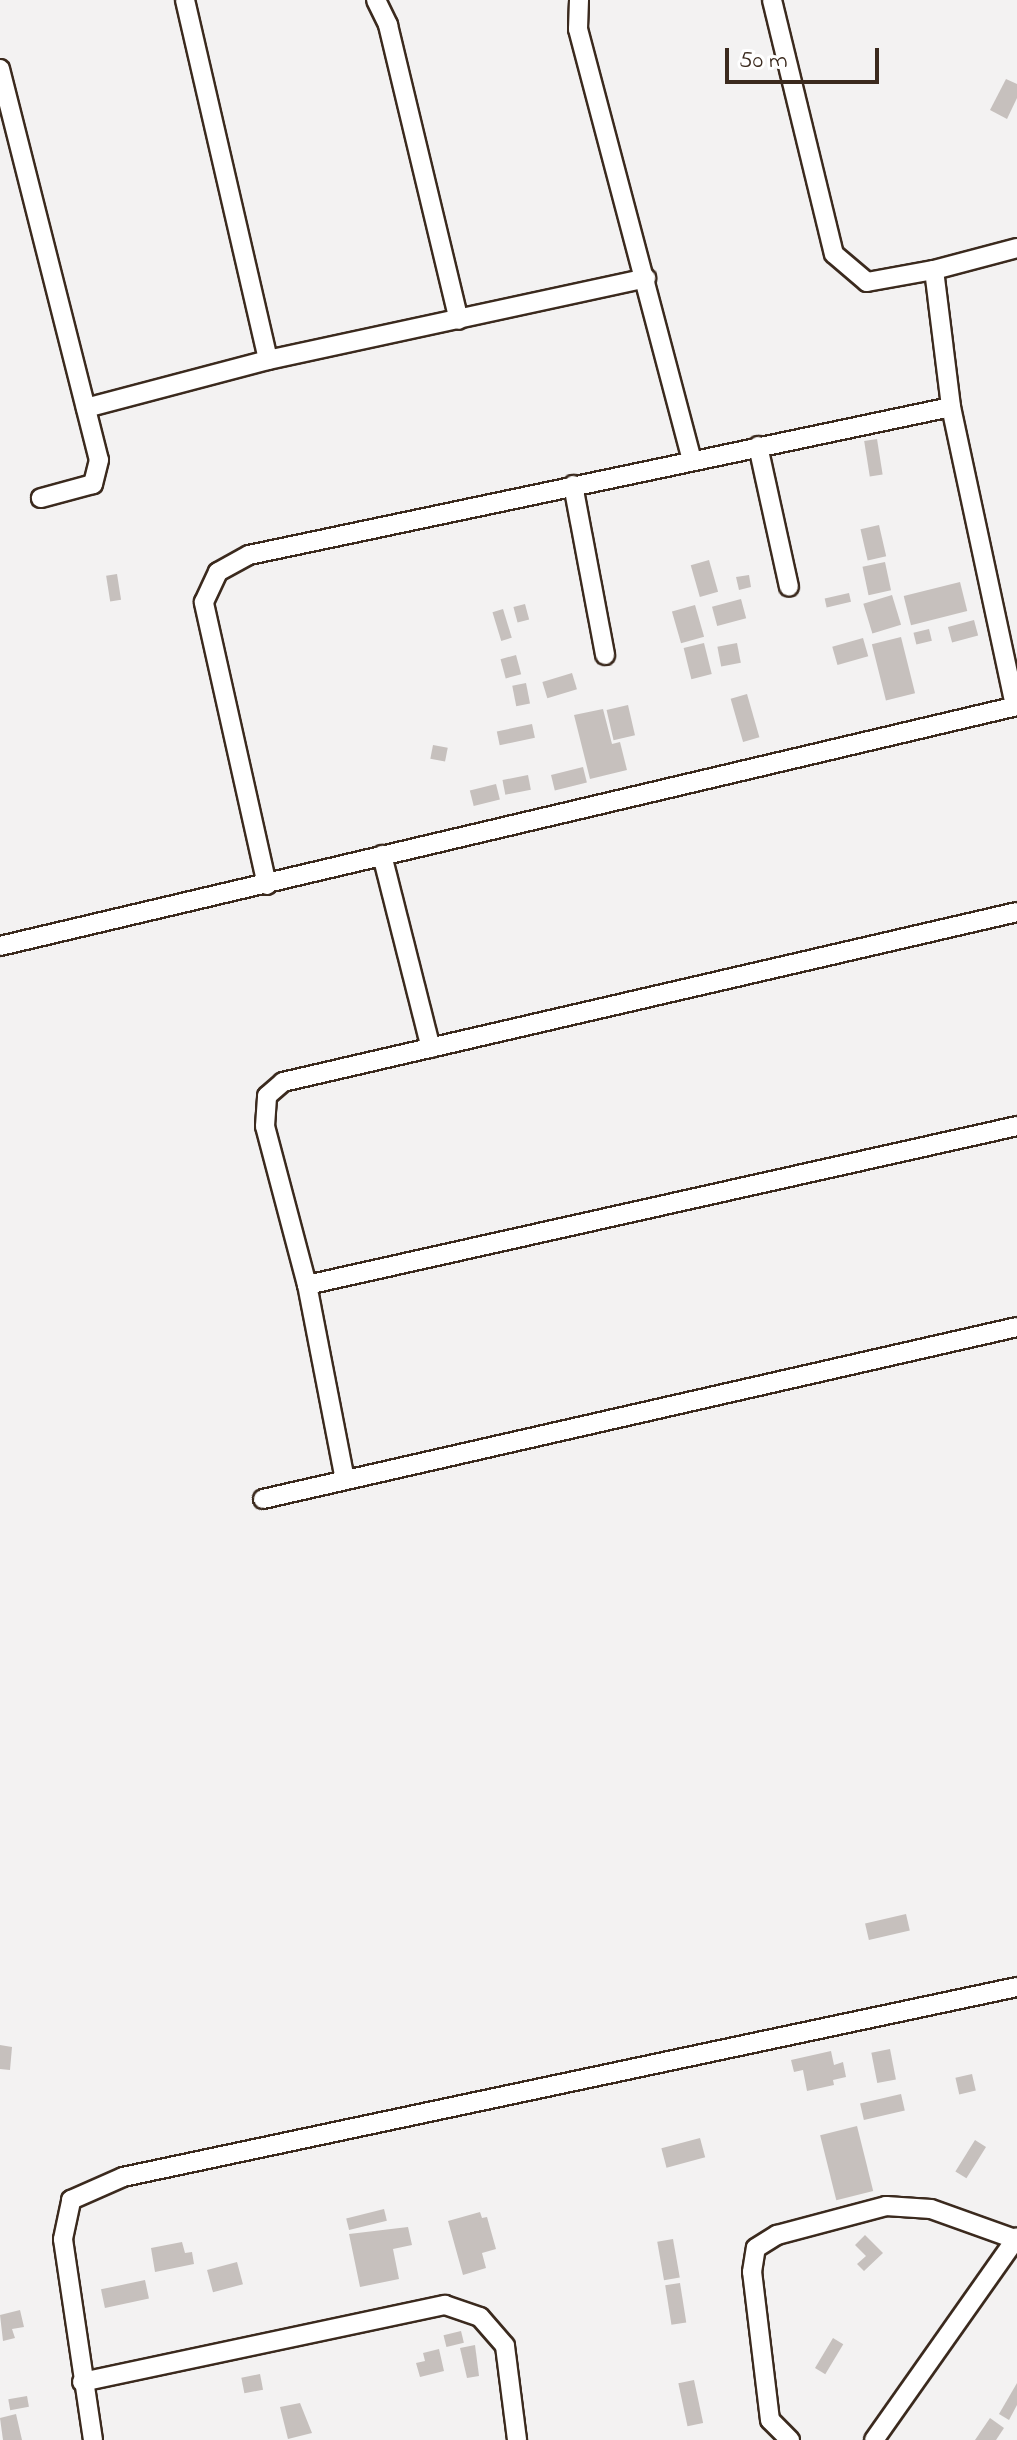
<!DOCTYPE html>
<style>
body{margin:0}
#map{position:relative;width:1017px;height:2440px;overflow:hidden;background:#f3f2f2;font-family:"Indie Flower",sans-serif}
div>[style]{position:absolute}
.building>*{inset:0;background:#c6c0bd;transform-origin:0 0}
.roads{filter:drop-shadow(2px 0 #3b2a1e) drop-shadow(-2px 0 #3b2a1e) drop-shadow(0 2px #3b2a1e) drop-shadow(0 -2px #3b2a1e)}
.street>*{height:18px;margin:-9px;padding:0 9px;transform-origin:9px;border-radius:9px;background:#fff}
span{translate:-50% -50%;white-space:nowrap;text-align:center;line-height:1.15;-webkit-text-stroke:8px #fff;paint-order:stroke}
.scale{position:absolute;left:725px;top:48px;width:154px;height:36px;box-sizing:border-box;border:4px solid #3b2a1e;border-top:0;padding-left:10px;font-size:24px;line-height:28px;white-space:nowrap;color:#3b2a1e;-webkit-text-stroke:6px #fff;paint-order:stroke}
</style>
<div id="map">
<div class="building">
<i style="clip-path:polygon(1006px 79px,1017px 84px,1017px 98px,1007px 119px,990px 110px)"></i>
<i style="left:877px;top:439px;width:36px;height:13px;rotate:81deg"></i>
<i style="left:879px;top:525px;width:32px;height:19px;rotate:77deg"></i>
<i style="left:709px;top:560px;width:33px;height:19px;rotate:74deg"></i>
<i style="left:885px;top:562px;width:29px;height:23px;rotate:78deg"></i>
<i style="left:117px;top:574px;width:26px;height:11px;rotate:81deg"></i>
<i style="clip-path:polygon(749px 575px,751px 587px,739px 590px,736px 577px)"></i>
<i style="left:960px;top:582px;width:30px;height:58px;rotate:76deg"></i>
<i style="left:849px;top:593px;width:9px;height:25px;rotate:77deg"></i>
<i style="left:892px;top:595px;width:31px;height:30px;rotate:73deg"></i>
<i style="left:741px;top:599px;width:20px;height:30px;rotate:75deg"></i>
<i style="left:525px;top:604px;width:16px;height:12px;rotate:75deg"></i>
<i style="left:695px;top:605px;width:33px;height:24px;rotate:74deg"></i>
<i style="left:503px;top:609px;width:30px;height:11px;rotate:73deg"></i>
<i style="left:974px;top:620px;width:16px;height:27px;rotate:75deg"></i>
<i style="left:929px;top:629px;width:12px;height:16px;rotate:76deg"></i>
<i style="left:901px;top:637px;width:58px;height:30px;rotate:76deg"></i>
<i style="left:863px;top:638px;width:19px;height:32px;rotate:74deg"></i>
<i style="left:704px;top:643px;width:32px;height:21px;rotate:76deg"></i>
<i style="left:737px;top:643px;width:20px;height:20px;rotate:79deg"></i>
<i style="left:516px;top:655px;width:20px;height:16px;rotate:75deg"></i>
<i style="left:572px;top:673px;width:17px;height:31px;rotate:73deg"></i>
<i style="left:526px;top:683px;width:21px;height:14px;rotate:79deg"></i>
<i style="left:747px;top:694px;width:45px;height:17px;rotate:74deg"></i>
<i style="left:628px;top:705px;width:31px;height:22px;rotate:77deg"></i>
<i style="clip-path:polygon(603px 709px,612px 744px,620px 742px,627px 770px,590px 779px,574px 715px)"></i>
<i style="left:532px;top:724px;width:14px;height:36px;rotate:78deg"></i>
<i style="left:433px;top:745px;width:15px;height:14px;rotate:11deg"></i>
<i style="left:583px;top:767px;width:16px;height:33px;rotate:76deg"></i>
<i style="left:528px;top:775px;width:15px;height:26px;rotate:79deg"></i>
<i style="left:496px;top:784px;width:16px;height:27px;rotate:76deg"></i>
<i style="left:906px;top:1914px;width:17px;height:42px;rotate:77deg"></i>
<i style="clip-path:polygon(0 2045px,12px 2047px,10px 2070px,0 2069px)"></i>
<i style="left:890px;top:2049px;width:31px;height:19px;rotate:79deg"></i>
<i style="clip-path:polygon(831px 2051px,834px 2065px,843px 2062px,846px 2077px,833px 2080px,834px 2085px,807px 2091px,803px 2070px,794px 2072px,791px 2060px)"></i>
<i style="left:972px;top:2074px;width:17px;height:17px;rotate:77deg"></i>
<i style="left:901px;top:2094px;width:17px;height:42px;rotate:77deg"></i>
<i style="left:857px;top:2126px;width:67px;height:38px;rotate:76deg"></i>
<i style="left:700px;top:2138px;width:20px;height:40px;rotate:75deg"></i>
<i style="left:975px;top:2140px;width:13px;height:37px;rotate:32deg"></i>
<i style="left:384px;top:2209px;width:12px;height:39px;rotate:76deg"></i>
<i style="clip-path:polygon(480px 2212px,482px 2218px,487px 2217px,496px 2249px,482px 2253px,486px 2268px,463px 2275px,448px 2221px)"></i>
<i style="clip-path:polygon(408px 2227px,412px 2245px,393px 2249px,399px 2279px,360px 2287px,349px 2234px)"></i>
<i style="clip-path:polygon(865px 2235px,883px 2253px,864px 2271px,857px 2264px,866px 2256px,855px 2245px)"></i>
<i style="left:673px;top:2239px;width:39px;height:16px;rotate:80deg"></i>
<i style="clip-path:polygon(182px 2242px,185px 2253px,192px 2252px,194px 2264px,155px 2272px,151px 2248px)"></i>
<i style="left:237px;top:2262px;width:23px;height:31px;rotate:75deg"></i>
<i style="left:145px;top:2280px;width:19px;height:45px;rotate:78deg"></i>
<i style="left:680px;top:2283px;width:40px;height:15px;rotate:81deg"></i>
<i style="clip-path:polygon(20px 2310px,24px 2327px,12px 2329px,15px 2338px,3px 2341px,0 2315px)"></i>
<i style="left:461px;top:2331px;width:12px;height:18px;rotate:76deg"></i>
<i style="left:833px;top:2338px;width:12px;height:35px;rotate:31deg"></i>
<i style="clip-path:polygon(475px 2345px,479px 2376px,467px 2378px,460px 2348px)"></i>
<i style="clip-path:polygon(439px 2349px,444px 2371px,420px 2377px,416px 2363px,425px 2361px,423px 2353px)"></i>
<i style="left:260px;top:2374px;width:16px;height:19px;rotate:79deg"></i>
<i style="left:694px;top:2380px;width:44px;height:16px;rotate:78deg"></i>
<i style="clip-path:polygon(1017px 2383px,1017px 2405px,1009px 2420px,999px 2414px)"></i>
<i style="left:27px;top:2396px;width:11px;height:19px;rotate:80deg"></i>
<i style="clip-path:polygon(300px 2403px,312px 2433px,288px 2439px,280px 2407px)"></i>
<i style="clip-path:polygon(16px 2414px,22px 2440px,3px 2440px,0 2418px)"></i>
<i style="clip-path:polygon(990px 2418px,1004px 2428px,996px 2440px,975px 2440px)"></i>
</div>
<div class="roads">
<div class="street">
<i style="left:185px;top:0;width:369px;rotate:77deg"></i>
<i style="left:376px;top:0;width:28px;rotate:64deg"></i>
<i style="left:388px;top:25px;width:303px;rotate:76.5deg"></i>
<i style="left:579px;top:0;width:29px;rotate:92deg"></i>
<i style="left:578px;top:29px;width:445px;rotate:75.2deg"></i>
<i style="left:772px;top:0;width:261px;rotate:76.3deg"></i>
<i style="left:834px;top:254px;width:43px;rotate:40.3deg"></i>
<i style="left:867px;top:282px;width:68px;rotate:-10.2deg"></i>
<i style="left:934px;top:270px;width:86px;rotate:-14.8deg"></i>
<i style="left:0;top:69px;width:403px;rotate:75.8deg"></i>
<i style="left:99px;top:460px;width:25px;rotate:104deg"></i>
<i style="left:93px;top:484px;width:54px;rotate:164.9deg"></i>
<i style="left:934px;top:270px;width:138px;rotate:82.9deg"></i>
<i style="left:951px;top:407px;width:306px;rotate:77.9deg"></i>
<i style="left:86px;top:408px;width:188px;rotate:-14.8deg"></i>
<i style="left:268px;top:360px;width:387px;rotate:-12.2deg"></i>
<i style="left:758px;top:446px;width:144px;rotate:77.6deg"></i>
<i style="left:573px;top:485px;width:173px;rotate:79.3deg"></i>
<i style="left:382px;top:855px;width:199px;rotate:75.8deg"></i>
<i style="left:267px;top:885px;width:290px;rotate:-102.6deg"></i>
<i style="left:204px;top:602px;width:33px;rotate:-65deg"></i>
<i style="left:218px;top:572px;width:35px;rotate:-29deg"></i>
<i style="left:249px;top:555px;width:717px;rotate:-11.91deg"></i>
<i style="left:0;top:946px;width:1045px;rotate:-13.28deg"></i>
<i style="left:307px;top:1285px;width:728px;rotate:-12.62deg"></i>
<i style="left:345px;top:1480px;width:199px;rotate:-101deg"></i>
<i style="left:307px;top:1285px;width:164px;rotate:-104.8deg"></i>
<i style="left:265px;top:1126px;width:30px;rotate:-86deg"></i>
<i style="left:267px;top:1096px;width:21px;rotate:-41deg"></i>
<i style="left:283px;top:1082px;width:753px;rotate:-13.04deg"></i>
<i style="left:263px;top:1499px;width:773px;rotate:-12.85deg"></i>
<i style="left:82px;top:2382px;width:371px;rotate:-12deg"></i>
<i style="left:445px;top:2305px;width:37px;rotate:19deg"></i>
<i style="left:480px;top:2317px;width:38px;rotate:49deg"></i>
<i style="left:505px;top:2346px;width:95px;rotate:82.7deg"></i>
<i style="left:93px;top:2440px;width:203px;rotate:-98.5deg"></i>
<i style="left:63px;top:2239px;width:40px;rotate:-78deg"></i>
<i style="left:71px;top:2200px;width:57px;rotate:-23.9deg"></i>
<i style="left:123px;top:2177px;width:914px;rotate:-12deg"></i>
<i style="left:790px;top:2440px;width:28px;rotate:-135deg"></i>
<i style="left:770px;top:2420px;width:149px;rotate:-96.9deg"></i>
<i style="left:752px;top:2272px;width:24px;rotate:-81deg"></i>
<i style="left:756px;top:2248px;width:25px;rotate:-32deg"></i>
<i style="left:777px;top:2235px;width:113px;rotate:-14.9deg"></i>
<i style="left:886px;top:2206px;width:45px;rotate:3.8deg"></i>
<i style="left:931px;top:2209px;width:89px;rotate:19.7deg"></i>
<i style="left:874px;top:2440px;width:248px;rotate:-54.8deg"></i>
</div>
</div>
<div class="scale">50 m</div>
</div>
